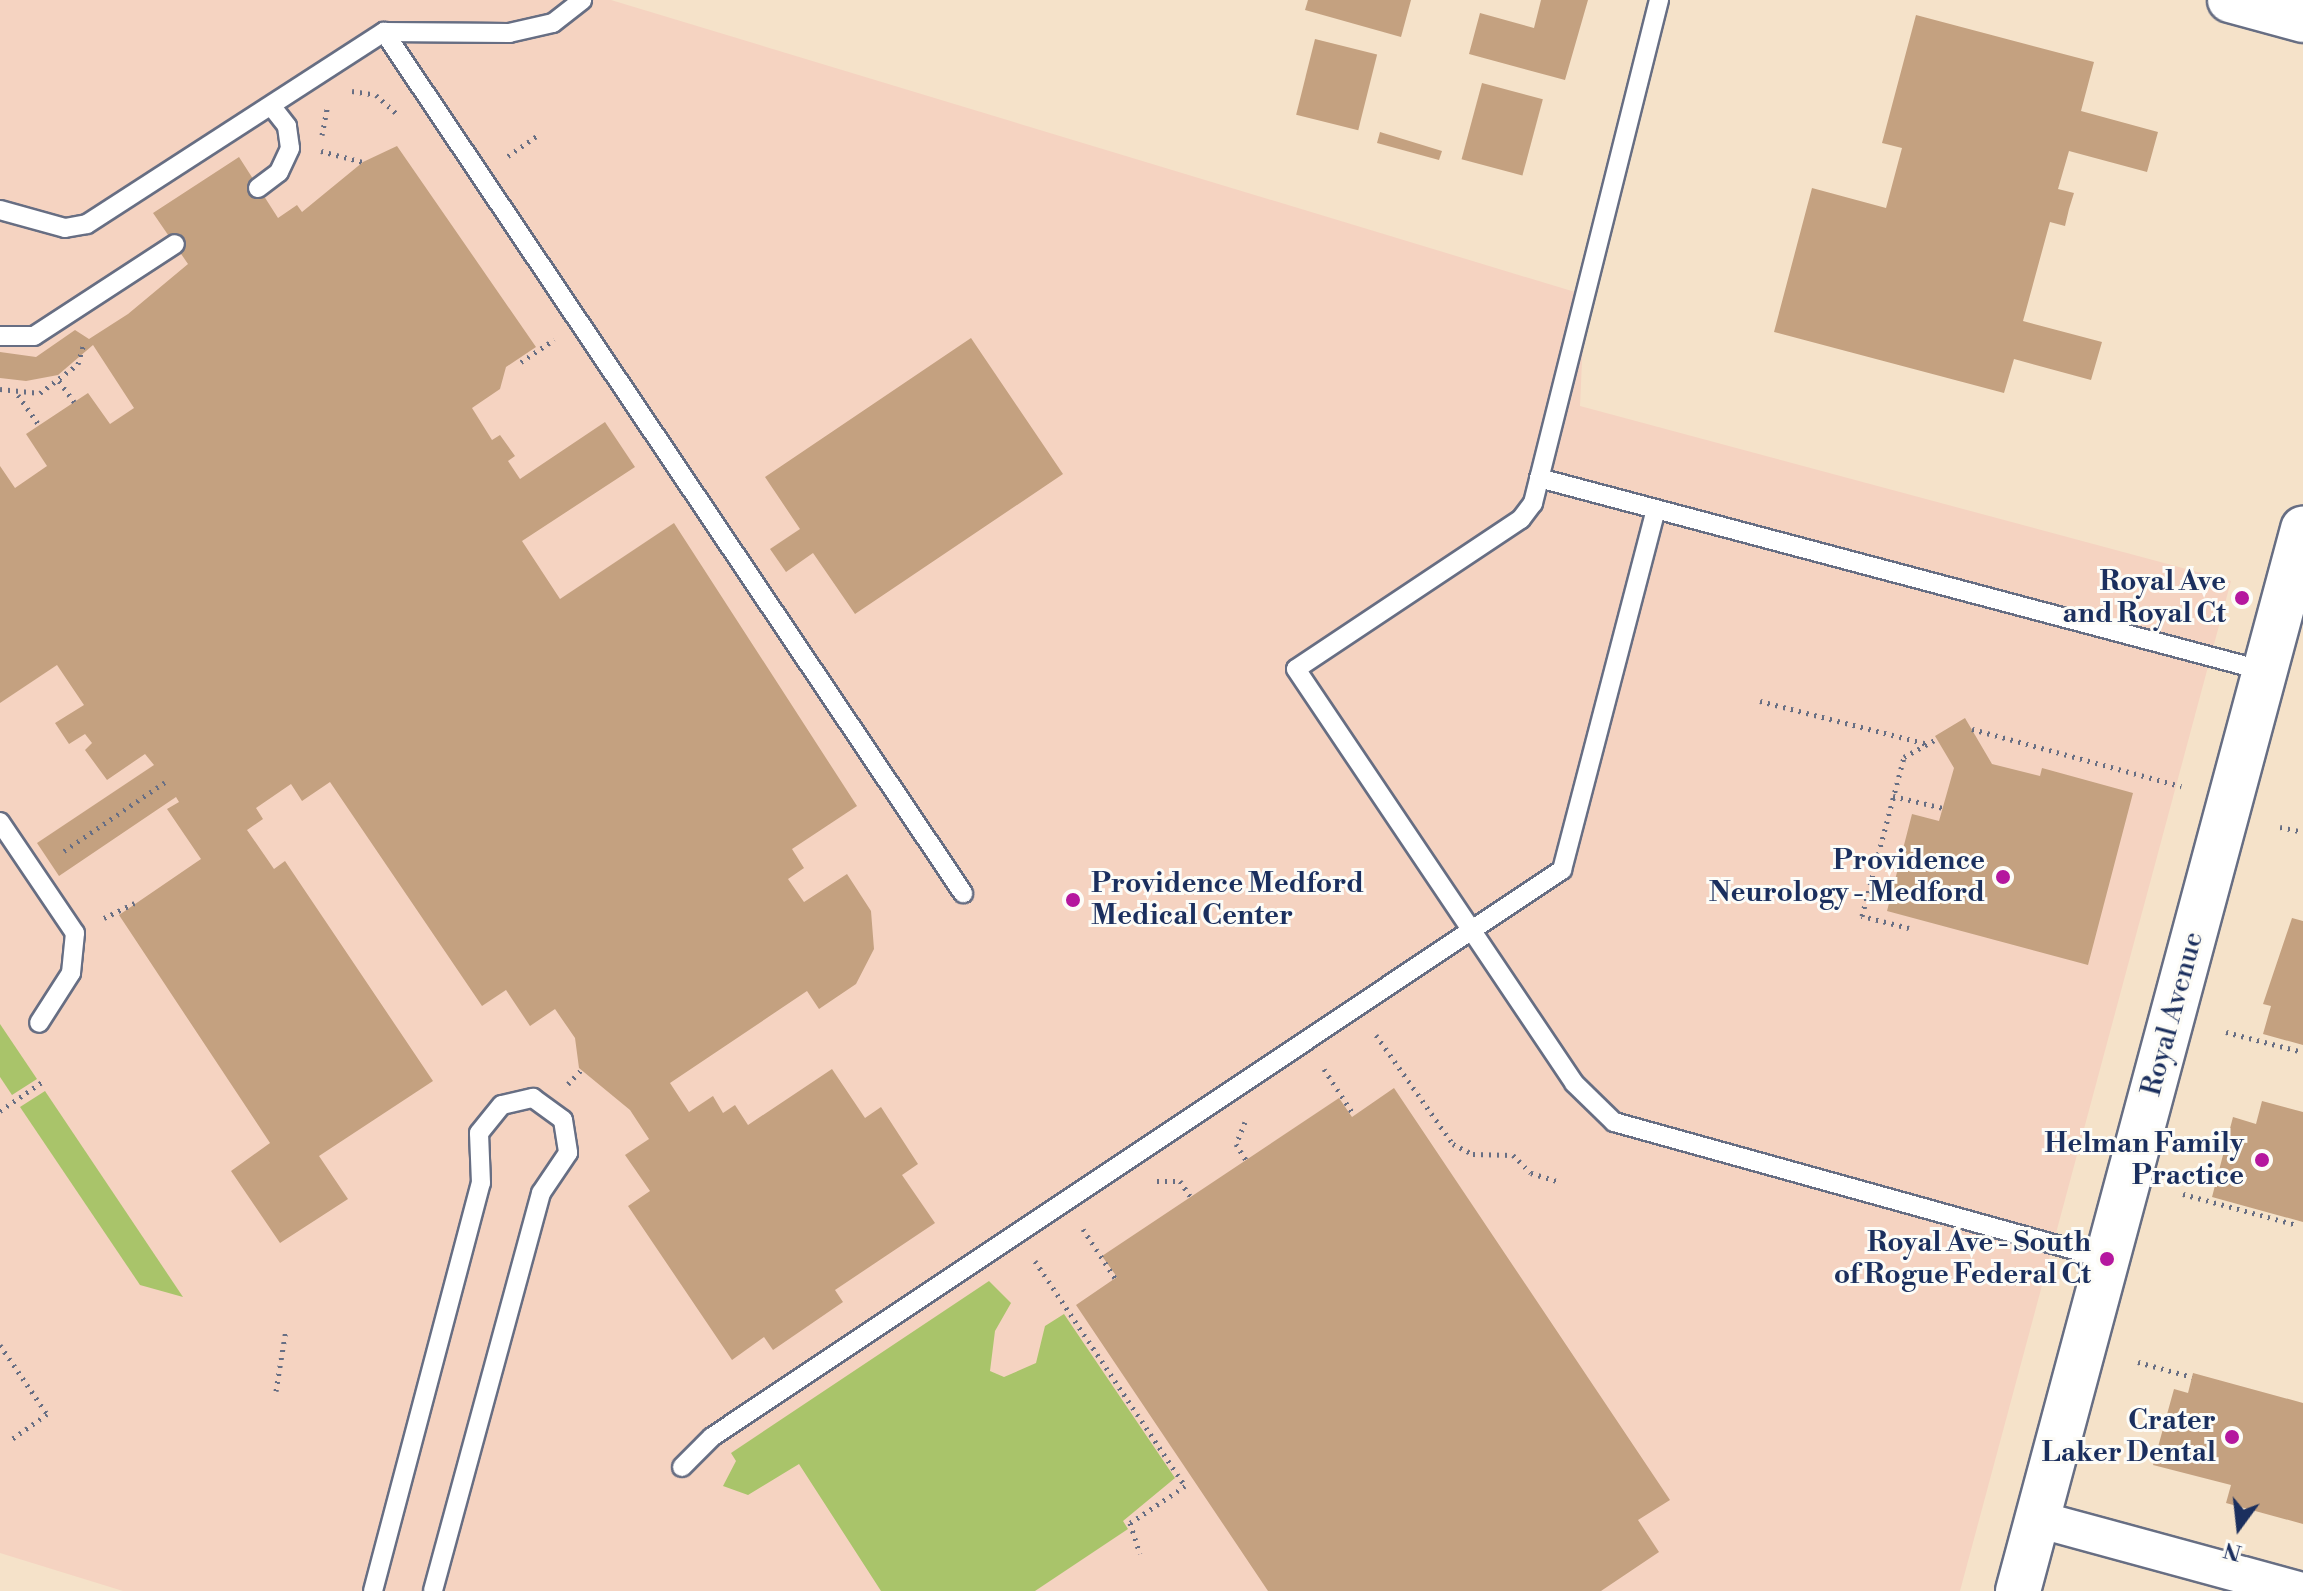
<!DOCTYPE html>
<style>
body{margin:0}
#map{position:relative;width:2303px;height:1591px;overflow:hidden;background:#f5e2c9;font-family:"Libre Bodoni",serif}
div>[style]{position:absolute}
.built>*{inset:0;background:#f5d3c1}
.green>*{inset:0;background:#a9c46a}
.building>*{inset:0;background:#c4a180;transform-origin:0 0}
.path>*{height:5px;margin-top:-2.5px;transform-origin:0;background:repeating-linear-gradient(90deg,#676e83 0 2px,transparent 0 8px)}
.roads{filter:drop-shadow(2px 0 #676e83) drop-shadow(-2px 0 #676e83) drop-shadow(0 2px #676e83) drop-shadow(0 -2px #676e83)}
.lane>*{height:18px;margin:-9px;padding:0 9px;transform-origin:9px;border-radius:9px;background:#fff}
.street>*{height:36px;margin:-18px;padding:0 18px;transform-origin:18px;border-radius:18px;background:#fff}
.secondary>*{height:44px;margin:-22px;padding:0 22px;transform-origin:22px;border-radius:22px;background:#fff}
.dots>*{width:22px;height:22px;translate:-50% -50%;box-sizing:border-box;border:4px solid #fdfcf7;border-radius:50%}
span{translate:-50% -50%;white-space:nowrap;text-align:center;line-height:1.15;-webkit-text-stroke:6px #fdfcf7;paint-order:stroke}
.poi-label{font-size:28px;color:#1b2f5e;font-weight:700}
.right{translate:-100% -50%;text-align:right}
.left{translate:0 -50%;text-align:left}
.street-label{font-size:28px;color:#1b2f5e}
.north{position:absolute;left:2199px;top:1487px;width:80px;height:80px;-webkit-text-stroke:6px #fdfcf7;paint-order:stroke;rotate:195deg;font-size:22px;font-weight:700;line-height:32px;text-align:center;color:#1b2f5e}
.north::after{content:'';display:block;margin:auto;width:28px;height:36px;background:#1b2f5e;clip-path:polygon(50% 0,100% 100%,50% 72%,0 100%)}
</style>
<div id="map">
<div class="built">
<i style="clip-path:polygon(0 0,611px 0,1585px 295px,1580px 406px,2231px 581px,1960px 1591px,123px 1591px,0 1553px)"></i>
</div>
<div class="green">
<i style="clip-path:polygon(0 1024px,37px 1079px,12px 1095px,0 1077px)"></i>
<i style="clip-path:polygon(45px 1091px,183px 1297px,140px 1285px,20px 1107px)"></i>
<i style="clip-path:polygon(989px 1281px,1011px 1303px,995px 1331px,990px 1371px,1004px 1377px,1036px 1363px,1045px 1326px,1064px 1314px,1175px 1478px,1123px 1521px,1128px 1529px,1035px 1591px,881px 1591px,799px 1464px,748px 1495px,723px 1486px,736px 1461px,731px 1453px)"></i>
</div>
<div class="building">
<i style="clip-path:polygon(1308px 0,1411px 0,1401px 37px,1305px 10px)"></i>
<i style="clip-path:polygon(1541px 0,1588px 0,1565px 80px,1469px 54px,1480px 13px,1534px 28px)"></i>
<i style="clip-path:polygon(1916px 15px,2094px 62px,2081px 111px,2158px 132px,2147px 172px,2069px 151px,2058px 189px,2074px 193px,2069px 209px,2065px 226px,2050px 222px,2023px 321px,2102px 342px,2091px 380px,2014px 359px,2004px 393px,1774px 332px,1812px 188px,1886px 208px,1902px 148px,1882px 143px)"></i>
<i style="left:1315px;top:39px;width:64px;height:78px;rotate:14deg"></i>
<i style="left:1482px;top:83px;width:63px;height:79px;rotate:15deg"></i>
<i style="clip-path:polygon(1380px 132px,1442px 151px,1439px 160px,1377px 143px)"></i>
<i style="clip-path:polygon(397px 146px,536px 347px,506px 367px,500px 389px,472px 408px,492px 440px,500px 435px,515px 456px,508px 461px,520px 479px,605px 422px,635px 467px,522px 541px,560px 599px,674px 523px,857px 806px,792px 849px,804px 868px,788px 879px,804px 902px,847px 874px,871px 911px,874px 949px,856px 984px,819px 1009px,807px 991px,670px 1083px,689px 1112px,713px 1096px,723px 1113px,735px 1105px,748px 1125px,832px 1069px,865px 1118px,881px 1107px,918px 1164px,902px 1175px,935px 1223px,835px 1290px,843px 1302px,773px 1350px,764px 1337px,732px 1360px,628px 1206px,650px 1191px,625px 1155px,649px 1139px,630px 1110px,579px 1068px,575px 1038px,555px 1009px,530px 1026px,506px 990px,482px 1006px,330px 782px,302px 801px,291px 784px,256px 808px,263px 819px,247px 830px,274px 869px,285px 861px,433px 1081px,319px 1156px,348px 1199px,280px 1243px,231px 1171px,270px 1143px,119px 915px,201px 859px,167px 809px,179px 802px,176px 797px,59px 876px,37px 843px,154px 765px,145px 754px,107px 780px,85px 750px,92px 743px,85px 734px,69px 744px,55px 723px,84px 705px,57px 665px,0 703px,0 466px,15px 488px,47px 466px,26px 434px,88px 393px,110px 424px,134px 408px,93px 345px,58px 375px,26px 381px,0 378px,0 352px,36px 357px,75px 330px,89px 339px,128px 314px,188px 264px,153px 213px,239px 157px,278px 218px,297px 205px,302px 212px,363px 162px)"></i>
<i style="clip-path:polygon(971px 338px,1063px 474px,855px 614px,813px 553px,786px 572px,770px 549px,800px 529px,765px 477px)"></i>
<i style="clip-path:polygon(1965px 718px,1992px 764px,2040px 776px,2042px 768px,2133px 793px,2088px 965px,1887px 911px,1912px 814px,1939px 821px,1954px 768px,1935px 736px)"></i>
<i style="clip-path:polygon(2292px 918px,2303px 921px,2303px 1045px,2263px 1034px,2271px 1006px,2263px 1004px)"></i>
<i style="clip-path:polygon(1394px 1088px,1670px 1500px,1638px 1520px,1659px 1552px,1601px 1591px,1268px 1591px,1076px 1305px,1117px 1277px,1102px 1256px,1339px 1098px,1352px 1117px)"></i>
<i style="clip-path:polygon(2262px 1101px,2303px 1112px,2303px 1222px,2212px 1197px,2233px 1117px,2256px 1124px)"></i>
<i style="clip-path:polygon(2193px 1373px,2303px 1403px,2303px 1524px,2226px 1503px,2231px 1485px,2153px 1465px,2174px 1389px,2188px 1393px)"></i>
</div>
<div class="path">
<i style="left:352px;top:91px;width:24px;rotate:9deg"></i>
<i style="left:376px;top:95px;width:30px;rotate:42deg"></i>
<i style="left:322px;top:135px;width:31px;rotate:-79deg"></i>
<i style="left:321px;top:151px;width:43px;rotate:14.7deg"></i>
<i style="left:508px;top:156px;width:35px;rotate:-35deg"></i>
<i style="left:521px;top:362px;width:40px;rotate:-34deg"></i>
<i style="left:59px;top:381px;width:26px;rotate:54deg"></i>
<i style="left:0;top:389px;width:40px;rotate:5.7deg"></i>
<i style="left:40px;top:393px;width:48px;rotate:-37.3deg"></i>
<i style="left:78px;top:364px;width:22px;rotate:-74deg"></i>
<i style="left:18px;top:395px;width:37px;rotate:55deg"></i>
<i style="left:1760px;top:701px;width:172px;rotate:14.4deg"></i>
<i style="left:1972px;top:729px;width:217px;rotate:15.3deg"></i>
<i style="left:1893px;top:796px;width:51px;rotate:13.5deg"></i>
<i style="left:2280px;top:827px;width:24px;rotate:12deg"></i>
<i style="left:64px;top:851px;width:122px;rotate:-34.3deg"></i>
<i style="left:104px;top:918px;width:34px;rotate:-26deg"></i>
<i style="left:1909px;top:928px;width:49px;rotate:-165.7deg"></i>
<i style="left:1862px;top:916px;width:164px;rotate:-75.2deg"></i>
<i style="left:1904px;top:757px;width:38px;rotate:-29deg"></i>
<i style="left:2226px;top:1032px;width:80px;rotate:14.6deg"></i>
<i style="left:1376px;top:1035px;width:133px;rotate:54.8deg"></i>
<i style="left:1453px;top:1144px;width:22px;rotate:27deg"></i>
<i style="left:1473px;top:1154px;width:40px;rotate:1.4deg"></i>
<i style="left:1513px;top:1155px;width:25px;rotate:45deg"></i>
<i style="left:1531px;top:1173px;width:30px;rotate:17deg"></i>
<i style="left:1324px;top:1069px;width:55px;rotate:56.9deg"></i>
<i style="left:568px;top:1084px;width:19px;rotate:-47deg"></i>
<i style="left:0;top:1111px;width:51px;rotate:-34.6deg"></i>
<i style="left:1245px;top:1122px;width:24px;rotate:112deg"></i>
<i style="left:1236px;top:1144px;width:22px;rotate:58deg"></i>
<i style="left:1157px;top:1181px;width:23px"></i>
<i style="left:1180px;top:1181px;width:23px;rotate:56deg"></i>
<i style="left:2183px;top:1194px;width:118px;rotate:15.2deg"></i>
<i style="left:1083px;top:1229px;width:59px;rotate:56.9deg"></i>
<i style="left:1035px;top:1261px;width:270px;rotate:56.3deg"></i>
<i style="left:1185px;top:1486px;width:66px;rotate:146.1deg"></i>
<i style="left:1130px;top:1523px;width:32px;rotate:72deg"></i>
<i style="left:0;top:1345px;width:83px;rotate:55.7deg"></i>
<i style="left:47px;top:1414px;width:43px;rotate:144.5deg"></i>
<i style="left:2138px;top:1362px;width:56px;rotate:15.5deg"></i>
<i style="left:276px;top:1391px;width:63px;rotate:-80.8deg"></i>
</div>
<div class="roads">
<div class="lane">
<i style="left:1659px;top:0;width:519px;rotate:104.06deg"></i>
<i style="left:1533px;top:503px;width:20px;rotate:127deg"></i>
<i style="left:1521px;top:519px;width:270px;rotate:146.3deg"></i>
<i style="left:1296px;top:669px;width:499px;rotate:56.1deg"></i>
<i style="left:1574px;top:1083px;width:56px;rotate:44.3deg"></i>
<i style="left:1614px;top:1122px;width:512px;rotate:15.53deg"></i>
<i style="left:384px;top:32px;width:125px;rotate:0.5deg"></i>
<i style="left:509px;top:33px;width:45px;rotate:-12.8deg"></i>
<i style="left:553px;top:23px;width:37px;rotate:-38deg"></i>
<i style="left:258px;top:188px;width:26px;rotate:-37deg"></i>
<i style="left:279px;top:172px;width:26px;rotate:-65deg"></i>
<i style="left:290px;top:148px;width:22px;rotate:-98deg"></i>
<i style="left:287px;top:126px;width:24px;rotate:-128deg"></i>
<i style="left:0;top:210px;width:67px;rotate:15.5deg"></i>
<i style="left:65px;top:228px;width:22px;rotate:-10deg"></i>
<i style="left:87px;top:224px;width:354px;rotate:-32.9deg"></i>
<i style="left:384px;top:32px;width:1038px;rotate:56.08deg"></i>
<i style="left:0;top:336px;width:34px"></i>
<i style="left:34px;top:336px;width:168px;rotate:-33.1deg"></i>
<i style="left:1539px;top:478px;width:751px;rotate:14.89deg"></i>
<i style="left:0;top:822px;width:134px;rotate:56deg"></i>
<i style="left:75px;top:933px;width:40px;rotate:95.7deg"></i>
<i style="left:71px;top:973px;width:59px;rotate:122.6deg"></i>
<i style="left:682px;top:1467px;width:42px;rotate:-45deg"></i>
<i style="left:712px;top:1437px;width:1022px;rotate:-33.71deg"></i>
<i style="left:1562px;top:870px;width:372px;rotate:-75.4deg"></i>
<i style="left:373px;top:1591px;width:422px;rotate:-75.2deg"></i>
<i style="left:481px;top:1183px;width:50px;rotate:-92.3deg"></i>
<i style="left:479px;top:1133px;width:36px;rotate:-51deg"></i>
<i style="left:502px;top:1105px;width:32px;rotate:-13deg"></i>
<i style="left:533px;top:1098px;width:37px;rotate:36deg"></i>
<i style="left:563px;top:1120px;width:33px;rotate:81deg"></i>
<i style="left:568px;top:1153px;width:48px;rotate:124deg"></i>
<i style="left:541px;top:1193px;width:412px;rotate:105.2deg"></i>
</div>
<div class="street">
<i style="left:2037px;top:1519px;width:275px;rotate:15.2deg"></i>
</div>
<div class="secondary">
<i style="left:2230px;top:0;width:76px;rotate:15.3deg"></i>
<i style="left:2018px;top:1591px;width:1100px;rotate:-74.98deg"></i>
</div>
</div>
<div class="dots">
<i style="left:2242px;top:598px;background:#b5179e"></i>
<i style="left:2003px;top:877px;background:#b5179e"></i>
<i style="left:1073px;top:900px;background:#b5179e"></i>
<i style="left:2262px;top:1160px;background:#b5179e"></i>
<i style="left:2107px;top:1259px;background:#b5179e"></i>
<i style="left:2232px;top:1437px;background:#b5179e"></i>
</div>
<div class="poi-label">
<span class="right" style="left:2226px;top:598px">Royal Ave<br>and Royal Ct</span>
<span class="right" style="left:1985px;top:877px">Providence<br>Neurology - Medford</span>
<span class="left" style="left:1091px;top:900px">Providence Medford<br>Medical Center</span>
<span class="right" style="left:2244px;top:1160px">Helman Family<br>Practice</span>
<span class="right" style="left:2091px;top:1259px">Royal Ave - South<br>of Rogue Federal Ct</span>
<span class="right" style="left:2216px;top:1437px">Crater<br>Laker Dental</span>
</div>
<div class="street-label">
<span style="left:2173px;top:1014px;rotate:-75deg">Royal Avenue</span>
</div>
<div class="north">N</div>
</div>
